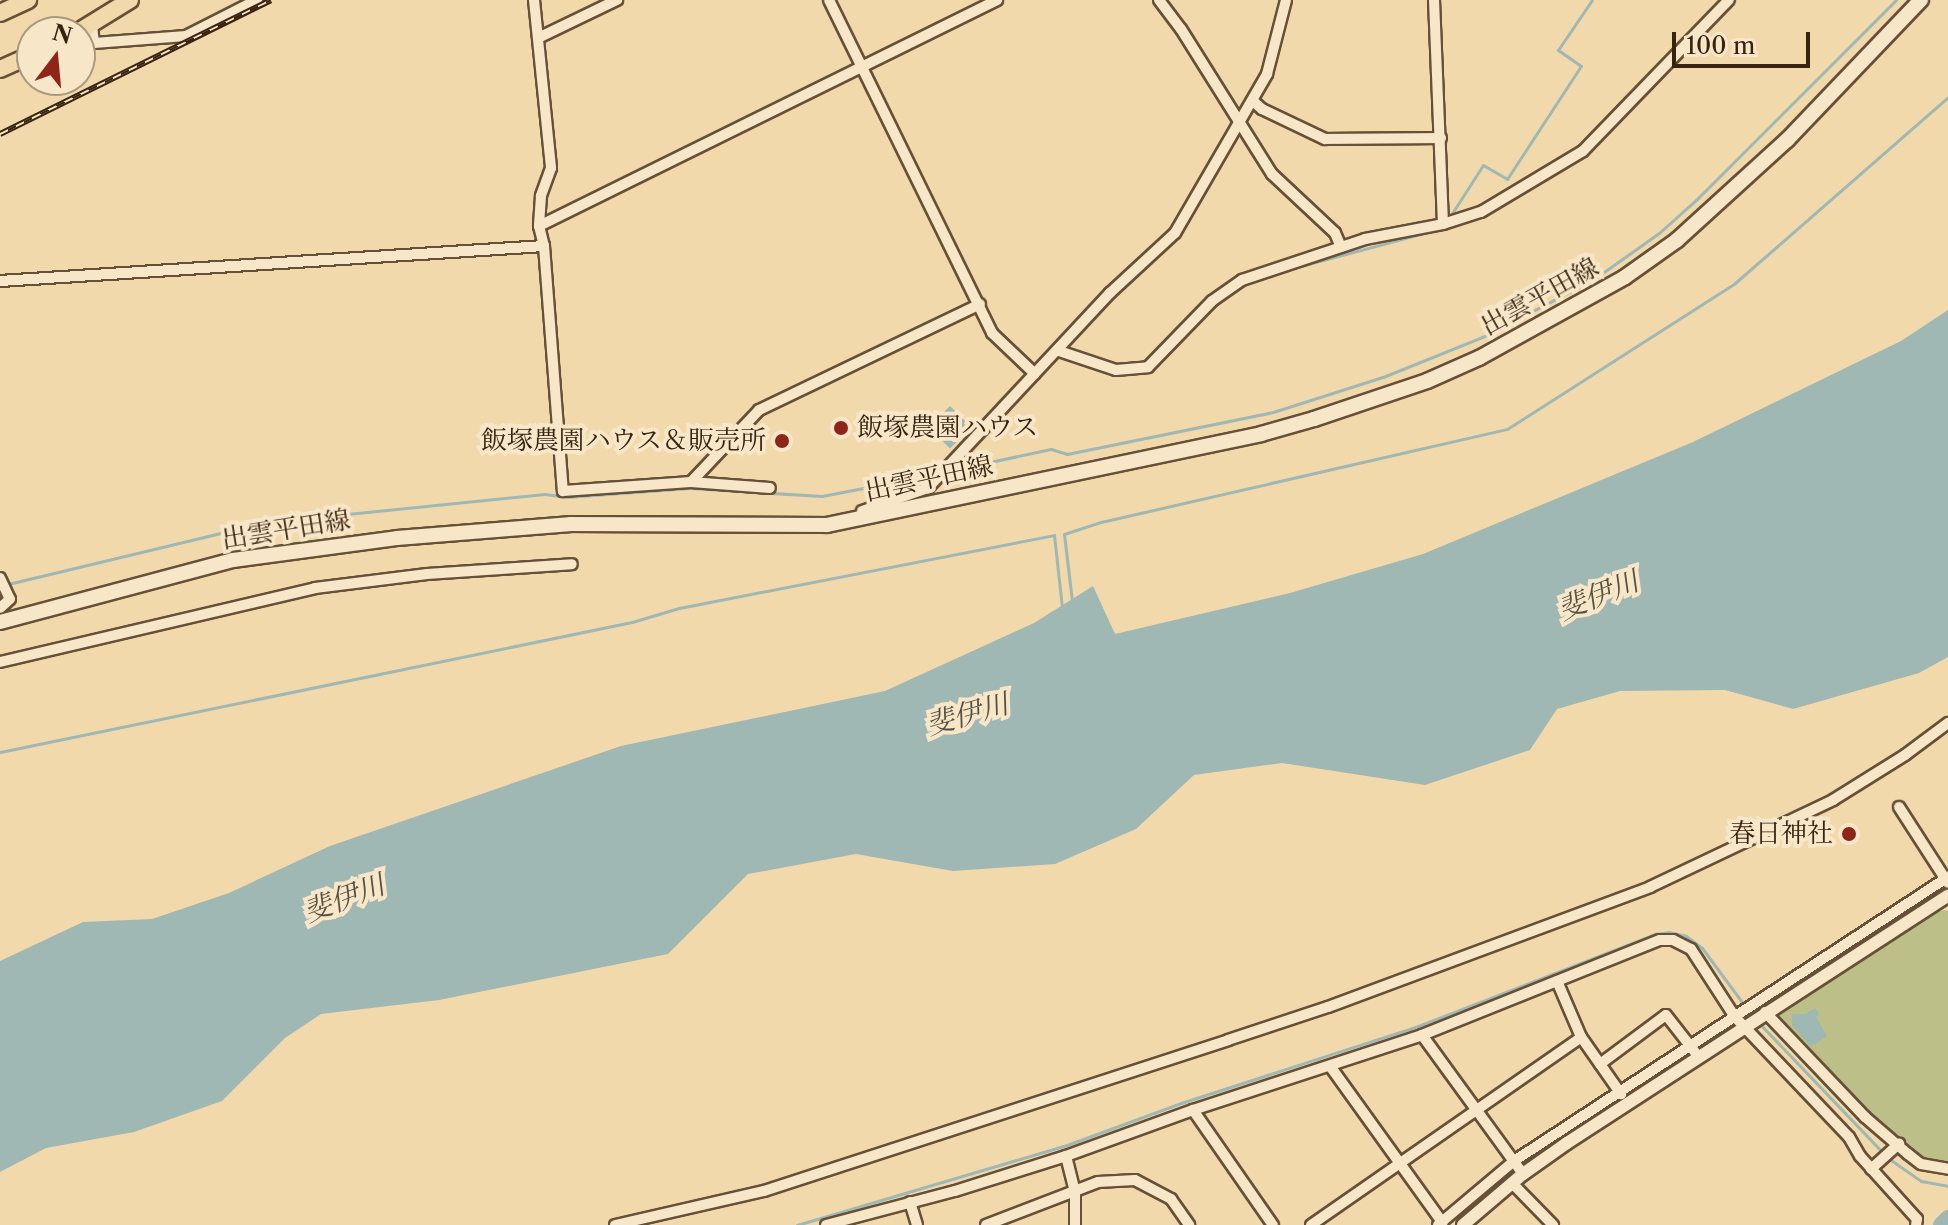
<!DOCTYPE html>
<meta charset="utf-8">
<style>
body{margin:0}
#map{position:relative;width:1948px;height:1225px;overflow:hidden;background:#f2d9ab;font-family:"Libre Caslon Text","Noto Serif JP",serif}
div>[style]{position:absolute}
.green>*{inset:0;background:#bcbf87}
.water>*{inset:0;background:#9fb8b3;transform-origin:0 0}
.stream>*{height:3px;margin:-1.5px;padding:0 1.5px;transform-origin:1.5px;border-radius:1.5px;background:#9fb8b3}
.river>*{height:16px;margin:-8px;padding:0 8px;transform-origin:8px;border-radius:8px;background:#9fb8b3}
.roads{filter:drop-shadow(2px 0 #665037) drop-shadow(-2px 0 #665037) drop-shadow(0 2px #665037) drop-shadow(0 -2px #665037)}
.minor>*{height:10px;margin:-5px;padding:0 5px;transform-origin:5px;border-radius:5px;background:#f7e6c8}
.tertiary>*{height:12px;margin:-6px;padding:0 6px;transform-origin:6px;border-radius:6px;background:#f7e6c8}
.secondary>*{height:14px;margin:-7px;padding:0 7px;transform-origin:7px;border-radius:7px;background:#f7e6c8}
.trunk>*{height:16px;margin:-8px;padding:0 8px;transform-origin:8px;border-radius:8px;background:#f2d9ab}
.rail>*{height:6px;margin-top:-3px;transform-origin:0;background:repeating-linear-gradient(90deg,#f7e6c8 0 9px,#382310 0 18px);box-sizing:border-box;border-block:2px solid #382310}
.dots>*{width:22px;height:22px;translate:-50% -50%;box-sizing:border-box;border:4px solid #f7e6c8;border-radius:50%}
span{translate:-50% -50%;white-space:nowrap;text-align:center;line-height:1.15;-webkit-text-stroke:8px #f7e6c8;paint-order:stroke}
.street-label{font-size:26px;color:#382310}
.poi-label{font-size:26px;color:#382310}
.left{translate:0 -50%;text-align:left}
.right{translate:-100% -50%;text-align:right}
.water-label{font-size:28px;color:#575041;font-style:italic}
.north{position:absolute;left:16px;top:16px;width:80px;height:80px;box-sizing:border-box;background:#f7e6c8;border:2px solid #ab987e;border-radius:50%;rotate:16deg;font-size:22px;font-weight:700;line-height:32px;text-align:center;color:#382310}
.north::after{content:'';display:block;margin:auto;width:28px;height:36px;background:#8f2418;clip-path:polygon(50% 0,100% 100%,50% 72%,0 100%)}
.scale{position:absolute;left:1672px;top:32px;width:138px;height:36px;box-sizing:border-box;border:4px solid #382310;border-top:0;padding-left:10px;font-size:24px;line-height:28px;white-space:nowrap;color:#382310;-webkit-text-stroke:6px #f7e6c8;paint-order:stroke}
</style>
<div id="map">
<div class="green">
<i style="clip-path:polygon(1944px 910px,1948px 911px,1948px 1166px,1923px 1161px,1876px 1122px,1776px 1019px,1776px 1012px,1926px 916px)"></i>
</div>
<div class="water">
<i style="clip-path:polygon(1948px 310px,1948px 657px,1919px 673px,1793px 709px,1725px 690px,1620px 691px,1557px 709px,1530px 750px,1425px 785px,1282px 763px,1194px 775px,1136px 829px,1055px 864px,953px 871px,856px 854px,748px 874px,668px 954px,439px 1000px,321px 1014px,285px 1038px,222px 1101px,134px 1132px,46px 1148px,0 1172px,0 961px,83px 922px,152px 919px,229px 893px,330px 846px,621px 746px,885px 691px,1034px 623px,1093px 586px,1115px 634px,1290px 593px,1423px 554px,1693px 442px,1901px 341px)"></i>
<i style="left:950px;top:406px;width:30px;height:30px;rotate:45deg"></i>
<i style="clip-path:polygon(1815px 1008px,1819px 1014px,1816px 1017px,1827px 1036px,1811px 1047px,1792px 1025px,1792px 1014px,1805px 1014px)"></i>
</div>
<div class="stream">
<i style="left:1449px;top:218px;width:63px;rotate:-57.3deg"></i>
<i style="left:1483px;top:165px;width:28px;rotate:30deg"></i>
<i style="left:1507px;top:179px;width:135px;rotate:-56.8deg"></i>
<i style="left:1581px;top:66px;width:28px;rotate:-145deg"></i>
<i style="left:1558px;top:50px;width:60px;rotate:-55.8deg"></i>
<i style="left:1293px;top:268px;width:155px;rotate:-14.9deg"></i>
<i style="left:948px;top:471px;width:105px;rotate:-12.1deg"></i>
<i style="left:1051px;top:449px;width:17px;rotate:17deg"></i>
<i style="left:1067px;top:454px;width:210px;rotate:-11.5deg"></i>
<i style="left:1273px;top:412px;width:115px;rotate:-17.7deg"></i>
<i style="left:1383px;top:377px;width:112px;rotate:-22deg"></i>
<i style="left:1487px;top:335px;width:121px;rotate:-27.6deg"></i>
<i style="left:1594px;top:279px;width:80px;rotate:-35.3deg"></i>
<i style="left:1659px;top:233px;width:52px;rotate:-41.9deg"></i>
<i style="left:1698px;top:198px;width:280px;rotate:-45deg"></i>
<i style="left:8px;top:584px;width:223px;rotate:-13.5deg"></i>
<i style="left:225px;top:532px;width:84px;rotate:-9.6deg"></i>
<i style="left:308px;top:518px;width:238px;rotate:-5.8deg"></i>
<i style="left:545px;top:494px;width:22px;rotate:8deg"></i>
<i style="left:567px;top:497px;width:123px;rotate:-4.2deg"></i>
<i style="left:690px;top:488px;width:132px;rotate:3.5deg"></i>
<i style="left:822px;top:496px;width:116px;rotate:-10.9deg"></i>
<i style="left:1072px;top:601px;width:67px;rotate:-96.8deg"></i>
<i style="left:1064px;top:534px;width:39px;rotate:-18deg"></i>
<i style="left:1101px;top:522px;width:417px;rotate:-12.9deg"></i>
<i style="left:1507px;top:429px;width:271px;rotate:-32.6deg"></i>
<i style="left:1735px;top:283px;width:283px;rotate:-41.1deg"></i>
<i style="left:0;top:752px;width:645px;rotate:-11.62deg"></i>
<i style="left:632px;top:622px;width:49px;rotate:-16.6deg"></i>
<i style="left:679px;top:608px;width:382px;rotate:-11deg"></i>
<i style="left:1054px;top:535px;width:72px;rotate:83.7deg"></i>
<i style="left:1758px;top:1022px;width:181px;rotate:46.3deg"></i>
<i style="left:1697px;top:1047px;width:144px;rotate:-33.4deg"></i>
<i style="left:1888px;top:1158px;width:40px;rotate:34.9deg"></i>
<i style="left:1921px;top:1181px;width:27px;rotate:10deg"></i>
<i style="left:797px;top:1225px;width:278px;rotate:-16.5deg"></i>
<i style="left:1064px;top:1146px;width:125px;rotate:-20.2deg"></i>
<i style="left:1181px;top:1103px;width:249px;rotate:-18deg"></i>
<i style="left:1418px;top:1026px;width:254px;rotate:-21.2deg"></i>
<i style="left:1655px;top:934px;width:14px;rotate:-8deg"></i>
<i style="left:1669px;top:932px;width:17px;rotate:13deg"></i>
<i style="left:1686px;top:936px;width:20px;rotate:37deg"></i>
<i style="left:1702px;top:948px;width:86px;rotate:53.5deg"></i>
</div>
<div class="river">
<i style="left:1941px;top:1225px;width:10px;rotate:-45deg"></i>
</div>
<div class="roads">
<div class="minor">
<i style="left:534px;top:0;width:169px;rotate:84.2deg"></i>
<i style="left:551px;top:168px;width:30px;rotate:110deg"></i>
<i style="left:541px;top:196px;width:30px;rotate:94deg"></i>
<i style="left:539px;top:226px;width:21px;rotate:76deg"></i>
<i style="left:544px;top:246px;width:246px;rotate:85.6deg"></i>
<i style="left:563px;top:491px;width:128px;rotate:-4deg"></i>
<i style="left:691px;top:482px;width:79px;rotate:4.3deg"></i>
<i style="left:829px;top:0;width:371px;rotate:63.9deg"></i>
<i style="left:992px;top:333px;width:59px;rotate:43.6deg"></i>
<i style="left:1159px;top:0;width:36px;rotate:53deg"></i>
<i style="left:1181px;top:29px;width:171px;rotate:57.9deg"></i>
<i style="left:1272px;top:174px;width:86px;rotate:43.1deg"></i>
<i style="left:1335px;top:233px;width:15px;rotate:67deg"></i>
<i style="left:1434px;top:0;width:224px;rotate:87.7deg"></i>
<i style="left:92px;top:25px;width:18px;rotate:84deg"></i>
<i style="left:94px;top:43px;width:92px;rotate:-4.4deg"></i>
<i style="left:186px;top:36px;width:80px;rotate:-26.9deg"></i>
<i style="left:538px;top:38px;width:88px;rotate:-25.7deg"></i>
<i style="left:1253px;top:101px;width:12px;rotate:42deg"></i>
<i style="left:1262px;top:109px;width:70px;rotate:25.5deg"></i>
<i style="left:1325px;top:139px;width:116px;rotate:-0.5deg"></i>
<i style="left:539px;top:226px;width:511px;rotate:-26.26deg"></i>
<i style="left:0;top:281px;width:545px;rotate:-3.68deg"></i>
<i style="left:1059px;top:351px;width:60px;rotate:18.4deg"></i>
<i style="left:1116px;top:370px;width:32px;rotate:-5deg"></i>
<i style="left:1148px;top:367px;width:92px;rotate:-45.9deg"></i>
<i style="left:1212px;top:301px;width:37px;rotate:-35deg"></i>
<i style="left:1242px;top:280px;width:130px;rotate:-18.4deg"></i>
<i style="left:1365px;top:239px;width:79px;rotate:-10.9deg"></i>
<i style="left:1443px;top:224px;width:40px;rotate:-18deg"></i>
<i style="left:1481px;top:212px;width:119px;rotate:-30.9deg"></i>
<i style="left:1583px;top:151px;width:210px;rotate:-46deg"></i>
<i style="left:691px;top:482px;width:99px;rotate:-46.6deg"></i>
<i style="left:759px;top:410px;width:245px;rotate:-25.6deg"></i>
<i style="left:862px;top:511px;width:70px;rotate:-19.2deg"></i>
<i style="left:928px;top:488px;width:267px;rotate:-47deg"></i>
<i style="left:1110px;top:293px;width:88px;rotate:-42.7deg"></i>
<i style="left:1175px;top:233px;width:184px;rotate:-59.9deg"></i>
<i style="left:1267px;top:74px;width:76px;rotate:-75.6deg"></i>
<i style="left:0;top:578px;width:23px;rotate:65deg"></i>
<i style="left:10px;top:599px;width:13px;rotate:138deg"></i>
<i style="left:0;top:662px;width:324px;rotate:-13.2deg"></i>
<i style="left:315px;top:588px;width:113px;rotate:-7.1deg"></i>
<i style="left:427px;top:574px;width:145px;rotate:-3.9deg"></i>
<i style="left:1899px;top:807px;width:90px;rotate:57.2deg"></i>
<i style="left:1557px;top:981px;width:61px;rotate:66.8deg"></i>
<i style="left:1581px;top:1037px;width:70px;rotate:54.9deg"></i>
<i style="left:1765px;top:1012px;width:145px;rotate:46.4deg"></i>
<i style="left:1865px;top:1117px;width:57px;rotate:40.7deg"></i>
<i style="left:1908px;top:1154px;width:16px;rotate:38deg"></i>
<i style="left:1921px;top:1164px;width:27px;rotate:10deg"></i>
<i style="left:1422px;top:1035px;width:172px;rotate:54deg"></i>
<i style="left:1600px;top:1064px;width:82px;rotate:-36.6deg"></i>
<i style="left:1666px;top:1015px;width:52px;rotate:52deg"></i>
<i style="left:1330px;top:1066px;width:193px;rotate:54.3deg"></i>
<i style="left:1193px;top:1110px;width:140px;rotate:55.2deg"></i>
<i style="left:1066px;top:1156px;width:37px;rotate:76deg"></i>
<i style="left:1075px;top:1192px;width:33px;rotate:90deg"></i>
<i style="left:1871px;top:1169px;width:38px;rotate:-42deg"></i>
<i style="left:1512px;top:1183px;width:59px;rotate:45.7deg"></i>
<i style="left:910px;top:1202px;width:24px;rotate:73deg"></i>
<i style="left:615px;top:1225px;width:153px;rotate:-12.9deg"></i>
<i style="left:764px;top:1191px;width:488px;rotate:-18deg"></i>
<i style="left:1228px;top:1040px;width:105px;rotate:-18.3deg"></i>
<i style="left:1328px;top:1007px;width:344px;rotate:-20.4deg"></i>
<i style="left:1650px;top:887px;width:203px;rotate:-25.4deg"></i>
<i style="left:1833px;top:800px;width:85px;rotate:-32deg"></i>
<i style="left:1905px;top:755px;width:54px;rotate:-36.7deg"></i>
<i style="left:826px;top:1225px;width:133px;rotate:-14.8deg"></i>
<i style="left:955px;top:1191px;width:116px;rotate:-17.5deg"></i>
<i style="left:1066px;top:1156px;width:135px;rotate:-19.9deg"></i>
<i style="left:1193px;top:1110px;width:241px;rotate:-18.1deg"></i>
<i style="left:1422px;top:1035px;width:256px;rotate:-21.8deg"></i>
<i style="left:1660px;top:940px;width:13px"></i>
<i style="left:1673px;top:940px;width:20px;rotate:27deg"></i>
<i style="left:1691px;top:949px;width:81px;rotate:57.1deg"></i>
<i style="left:1735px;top:1017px;width:166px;rotate:46.5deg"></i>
<i style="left:1849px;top:1137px;width:22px;rotate:60deg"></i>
<i style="left:1860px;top:1156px;width:85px;rotate:47.9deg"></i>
<i style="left:1917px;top:1219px;width:6px;rotate:99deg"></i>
<i style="left:986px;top:1225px;width:120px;rotate:-21deg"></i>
<i style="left:1098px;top:1182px;width:37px;rotate:-3deg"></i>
<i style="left:1135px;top:1180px;width:41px;rotate:27.8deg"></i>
<i style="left:1171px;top:1199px;width:32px;rotate:55deg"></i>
<i style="left:1311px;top:1225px;width:329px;rotate:-34.8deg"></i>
<i style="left:1438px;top:1225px;width:99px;rotate:-40.1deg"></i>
<i style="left:1514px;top:1161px;width:519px;rotate:-33.2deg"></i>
</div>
<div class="tertiary">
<i style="left:1463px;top:1225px;width:79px;rotate:-40.4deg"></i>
<i style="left:1523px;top:1174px;width:54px;rotate:-35.2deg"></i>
<i style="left:1567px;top:1143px;width:454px;rotate:-33deg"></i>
</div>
<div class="secondary">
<i style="left:0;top:622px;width:241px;rotate:-14.9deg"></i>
<i style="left:233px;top:560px;width:165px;rotate:-7.6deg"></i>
<i style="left:397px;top:538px;width:175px;rotate:-4.6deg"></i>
<i style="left:571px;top:524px;width:256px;rotate:0.2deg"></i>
<i style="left:827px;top:525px;width:443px;rotate:-11.8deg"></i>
<i style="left:1261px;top:434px;width:55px;rotate:-15.8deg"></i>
<i style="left:1314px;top:419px;width:119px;rotate:-18.6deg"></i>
<i style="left:1427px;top:381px;width:57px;rotate:-23.9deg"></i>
<i style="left:1479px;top:358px;width:167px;rotate:-29deg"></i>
<i style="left:1625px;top:277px;width:64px;rotate:-35.4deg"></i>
<i style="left:1677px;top:240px;width:149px;rotate:-42.3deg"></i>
<i style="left:1787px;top:140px;width:194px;rotate:-46.3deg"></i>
</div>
<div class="trunk">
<i style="left:0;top:13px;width:31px;rotate:-25deg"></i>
<i style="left:78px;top:32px;width:61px;rotate:-31.6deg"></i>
<i style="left:0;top:69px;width:35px;rotate:-24deg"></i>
</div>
</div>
<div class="rail">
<i style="left:0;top:134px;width:302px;rotate:-26.3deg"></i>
</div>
<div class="dots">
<i style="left:841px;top:428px;background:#8f2418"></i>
<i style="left:782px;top:441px;background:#8f2418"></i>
<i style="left:1849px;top:834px;background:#8f2418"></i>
</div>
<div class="street-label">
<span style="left:1540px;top:297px;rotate:-29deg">出雲平田線</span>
<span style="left:929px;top:479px;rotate:-12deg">出雲平田線</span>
<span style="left:286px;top:530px;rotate:-9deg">出雲平田線</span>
</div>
<div class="poi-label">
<span class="left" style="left:857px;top:428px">飯塚農園ハウス</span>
<span class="right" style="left:766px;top:441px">飯塚農園ハウス＆販売所</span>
<span class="right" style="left:1833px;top:834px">春日神社</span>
</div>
<div class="water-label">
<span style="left:1598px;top:595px;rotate:-22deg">斐伊川</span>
<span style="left:967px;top:714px;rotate:-16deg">斐伊川</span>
<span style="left:344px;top:898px;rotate:-21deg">斐伊川</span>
</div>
<div class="north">N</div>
<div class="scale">100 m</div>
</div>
